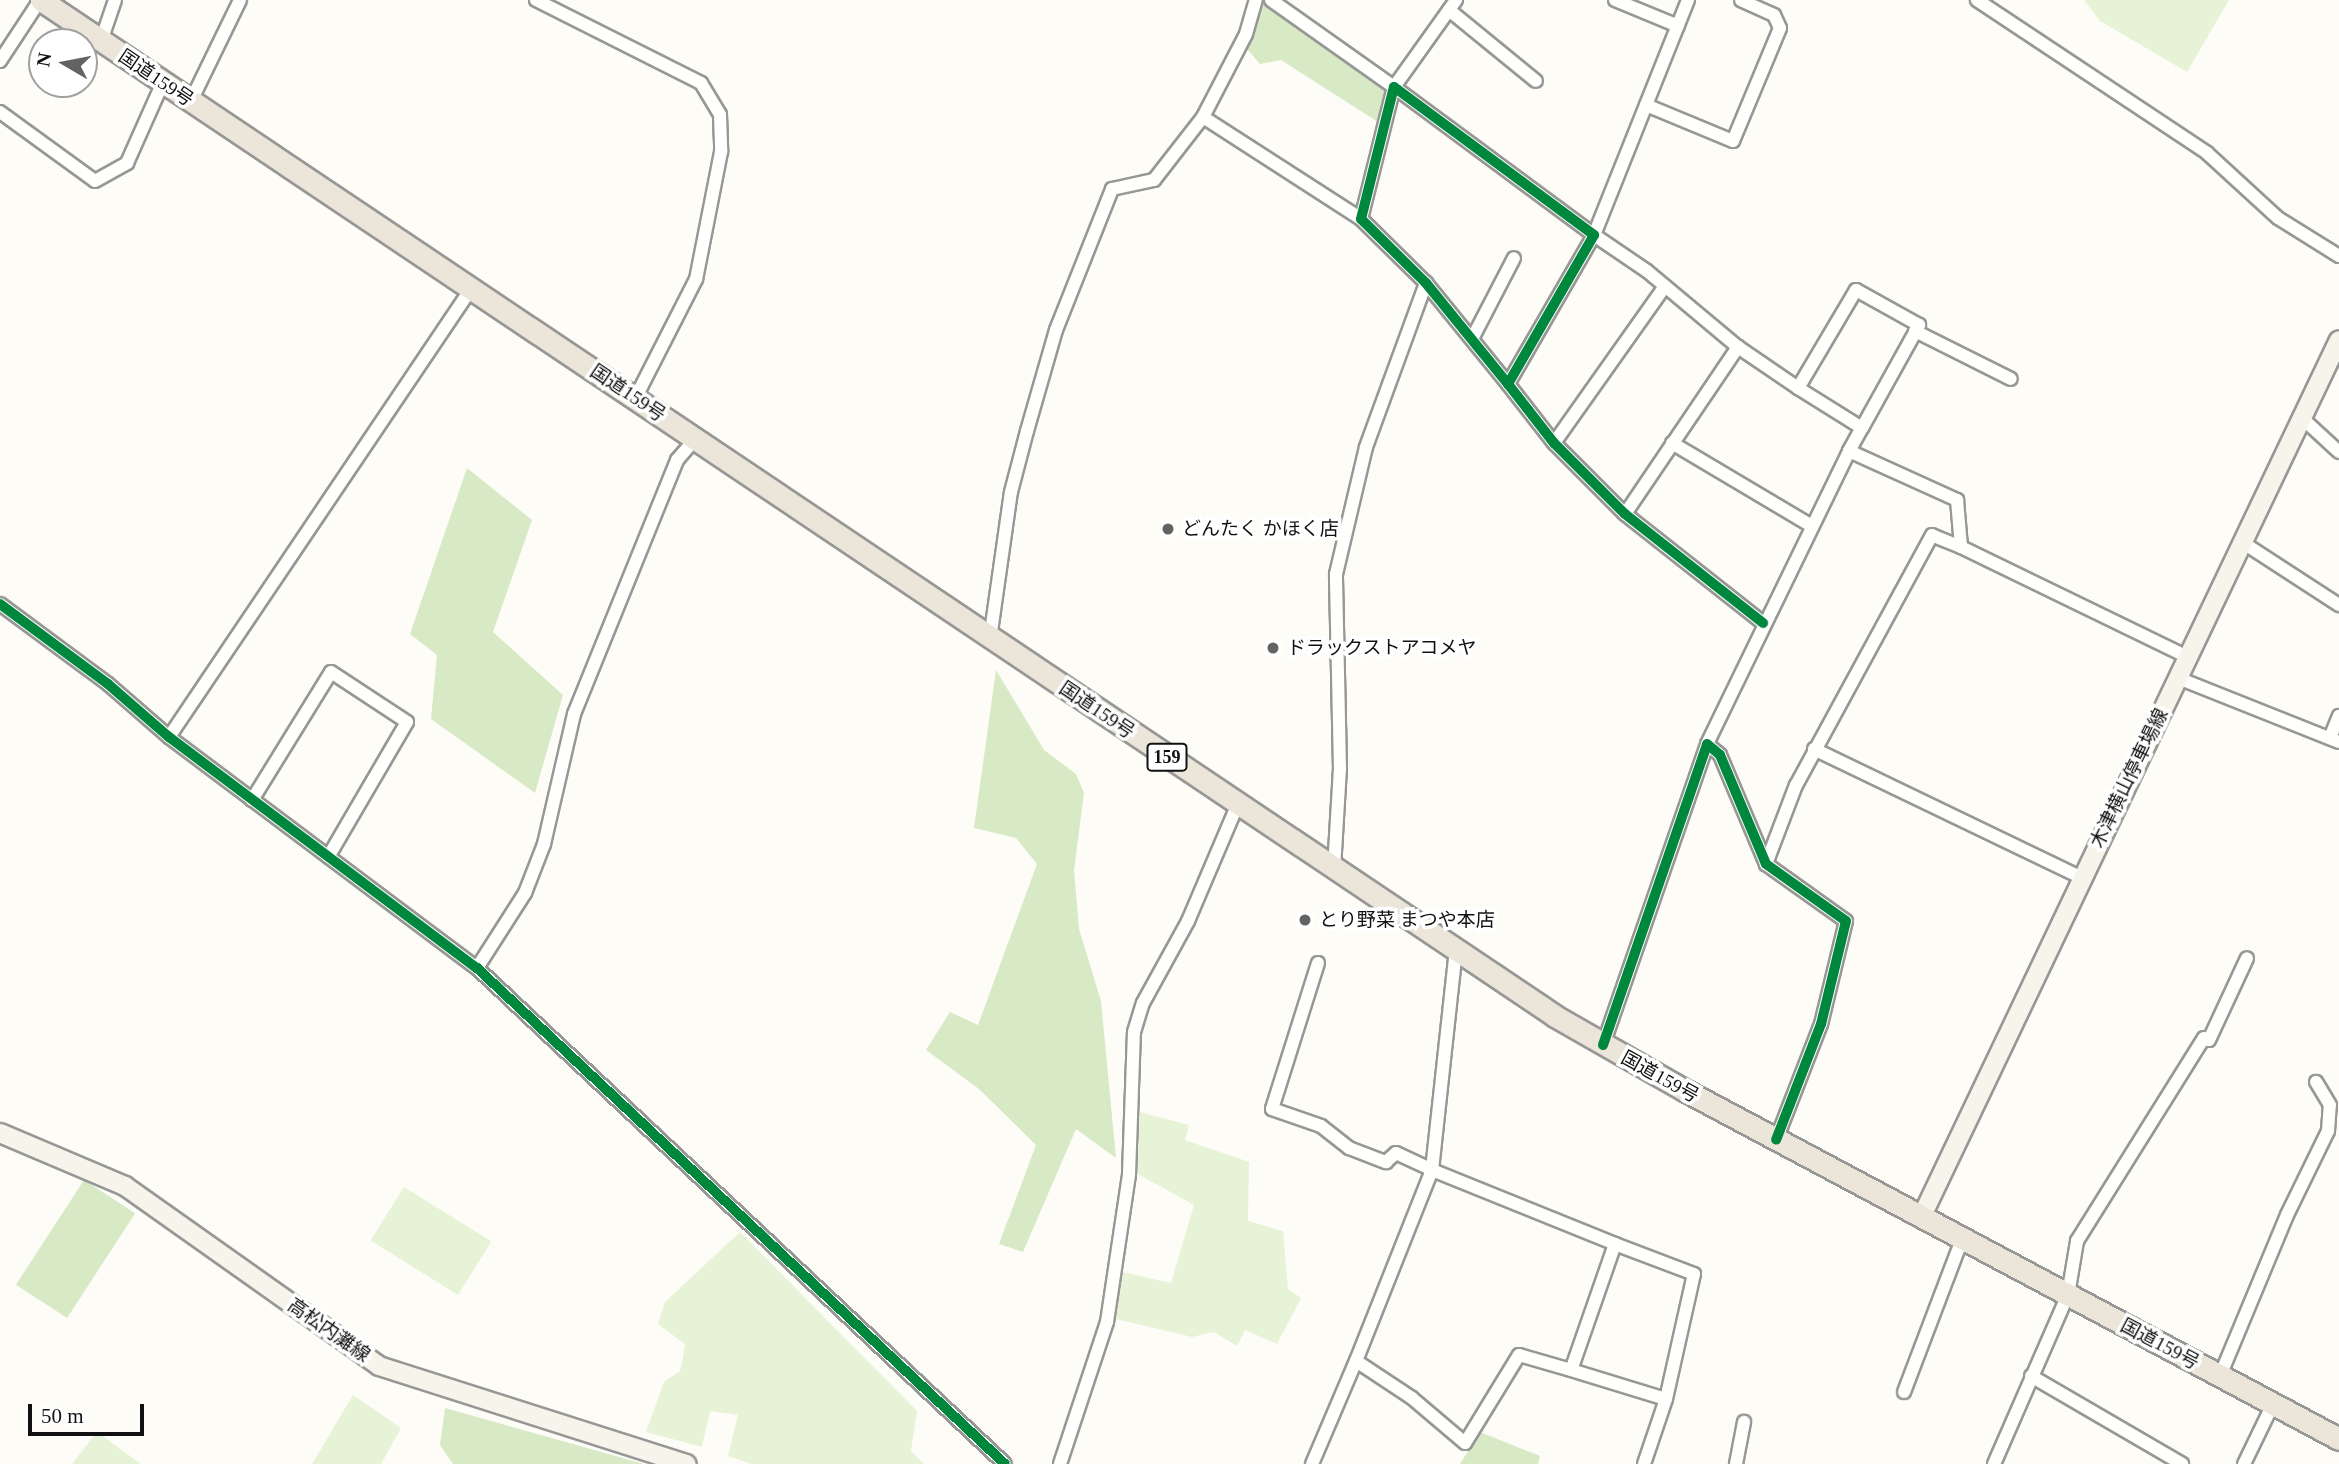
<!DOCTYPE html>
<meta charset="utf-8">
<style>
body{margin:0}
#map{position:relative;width:2339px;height:1464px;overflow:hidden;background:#fdfcf7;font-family:"Times New Roman","Noto Sans JP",serif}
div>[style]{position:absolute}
.green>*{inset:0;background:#e7f3d7;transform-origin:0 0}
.forest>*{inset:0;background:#d8eac5;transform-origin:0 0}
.roads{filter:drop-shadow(2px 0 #979795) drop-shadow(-2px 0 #979795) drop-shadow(0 2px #979795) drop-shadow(0 -2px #979795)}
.minor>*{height:12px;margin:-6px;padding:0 6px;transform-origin:6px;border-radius:6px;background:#fffffe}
.secondary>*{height:18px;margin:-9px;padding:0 9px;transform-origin:9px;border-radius:9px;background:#f6f4eb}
.trunk>*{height:21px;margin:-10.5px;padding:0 10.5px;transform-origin:10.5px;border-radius:10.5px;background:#ece5da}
.cycleway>*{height:10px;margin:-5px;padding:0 5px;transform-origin:5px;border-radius:5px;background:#00873e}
.dots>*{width:19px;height:19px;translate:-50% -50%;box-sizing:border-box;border:4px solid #fff;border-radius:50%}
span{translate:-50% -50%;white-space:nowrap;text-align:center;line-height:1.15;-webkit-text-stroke:7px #fff;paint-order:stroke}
.shield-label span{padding:2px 5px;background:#fff;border:2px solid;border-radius:5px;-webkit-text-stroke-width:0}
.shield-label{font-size:18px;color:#111;font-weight:700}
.street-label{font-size:19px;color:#111}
.poi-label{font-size:19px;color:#111}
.left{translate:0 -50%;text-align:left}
.north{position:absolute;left:28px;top:28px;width:70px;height:70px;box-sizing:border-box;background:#fff;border:2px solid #a0a0a0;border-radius:50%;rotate:280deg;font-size:19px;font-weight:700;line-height:28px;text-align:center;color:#111}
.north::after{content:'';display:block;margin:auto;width:24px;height:32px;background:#646362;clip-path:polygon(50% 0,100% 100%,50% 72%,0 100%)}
.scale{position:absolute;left:28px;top:1404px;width:116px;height:32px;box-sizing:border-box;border:4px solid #111;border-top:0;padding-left:9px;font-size:21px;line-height:24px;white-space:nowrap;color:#111;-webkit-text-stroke:5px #fff;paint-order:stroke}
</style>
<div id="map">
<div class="green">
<i style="clip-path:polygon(2084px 0,2229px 0,2187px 72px,2100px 21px)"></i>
<i style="clip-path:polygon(1139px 1112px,1189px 1125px,1185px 1140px,1249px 1162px,1248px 1221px,1283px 1231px,1288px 1289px,1301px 1298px,1277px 1344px,1245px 1330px,1237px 1346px,1214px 1332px,1192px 1337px,1116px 1319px,1122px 1272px,1171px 1283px,1194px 1205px,1136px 1173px)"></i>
<i style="left:404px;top:1187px;width:103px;height:63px;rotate:32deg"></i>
<i style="clip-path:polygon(740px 1232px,917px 1411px,911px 1451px,924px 1464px,751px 1464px,728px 1456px,738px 1415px,710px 1411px,702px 1447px,646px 1432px,664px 1382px,680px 1371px,683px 1358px,685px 1344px,658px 1324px,665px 1302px)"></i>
<i style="clip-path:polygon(353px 1395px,401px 1428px,381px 1464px,312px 1464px)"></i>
<i style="clip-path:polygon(97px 1432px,141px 1464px,72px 1464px)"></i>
</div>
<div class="forest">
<i style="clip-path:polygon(1261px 1px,1387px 86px,1378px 122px,1281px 60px,1260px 64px,1247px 49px)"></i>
<i style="clip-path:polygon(467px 468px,532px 520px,493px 632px,563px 695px,535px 793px,431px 719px,437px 655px,410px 634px)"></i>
<i style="clip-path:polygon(996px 670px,1044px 750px,1076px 774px,1084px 793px,1074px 870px,1079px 929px,1101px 1001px,1116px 1158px,1076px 1129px,1023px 1252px,999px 1244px,1036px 1145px,979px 1089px,926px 1050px,950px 1012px,978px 1025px,1037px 864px,1016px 838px,974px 828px)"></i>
<i style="left:84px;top:1180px;width:61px;height:125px;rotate:33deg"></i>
<i style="clip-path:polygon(445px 1408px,644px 1464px,453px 1464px,440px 1445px)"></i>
<i style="clip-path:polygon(1480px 1432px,1540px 1456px,1538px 1464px,1460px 1464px)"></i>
</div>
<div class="roads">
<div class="minor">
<i style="left:536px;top:0;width:185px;rotate:26.7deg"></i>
<i style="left:701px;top:83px;width:37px;rotate:59deg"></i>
<i style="left:720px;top:115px;width:37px;rotate:88deg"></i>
<i style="left:721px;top:152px;width:129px;rotate:101.1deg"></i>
<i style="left:696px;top:279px;width:132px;rotate:117deg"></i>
<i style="left:1271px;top:0;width:151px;rotate:35.3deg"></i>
<i style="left:1394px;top:87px;width:107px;rotate:-54.5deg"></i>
<i style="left:1615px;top:0;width:68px;rotate:22.4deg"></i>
<i style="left:1688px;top:0;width:253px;rotate:111.8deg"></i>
<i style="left:1594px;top:235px;width:64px;rotate:34.2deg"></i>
<i style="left:1647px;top:271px;width:119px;rotate:39.9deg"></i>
<i style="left:1738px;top:347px;width:73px;rotate:34.3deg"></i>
<i style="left:1798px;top:388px;width:75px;rotate:32deg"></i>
<i style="left:1862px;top:428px;width:118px;rotate:-61deg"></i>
<i style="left:1919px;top:325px;width:72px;rotate:-150.9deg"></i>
<i style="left:1856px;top:290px;width:114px;rotate:120.6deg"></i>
<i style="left:1977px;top:0;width:276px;rotate:33.6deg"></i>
<i style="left:2207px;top:153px;width:96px;rotate:42.5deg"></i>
<i style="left:2278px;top:218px;width:72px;rotate:31.9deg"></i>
<i style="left:1449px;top:10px;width:112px;rotate:39.2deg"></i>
<i style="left:101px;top:41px;width:43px;rotate:-71.1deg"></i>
<i style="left:0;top:61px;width:73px;rotate:-56.7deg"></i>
<i style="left:191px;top:101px;width:112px;rotate:-64.1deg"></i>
<i style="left:1646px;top:105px;width:94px;rotate:22.5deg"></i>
<i style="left:1733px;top:141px;width:122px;rotate:-67.4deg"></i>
<i style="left:1780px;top:28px;width:14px;rotate:-115deg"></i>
<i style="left:1774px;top:15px;width:36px;rotate:-156deg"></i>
<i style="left:0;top:112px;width:117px;rotate:36deg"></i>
<i style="left:95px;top:181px;width:37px;rotate:-29deg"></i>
<i style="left:127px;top:163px;width:89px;rotate:-66deg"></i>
<i style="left:1203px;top:117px;width:188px;rotate:32.8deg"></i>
<i style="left:1915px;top:331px;width:107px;rotate:26.6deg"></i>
<i style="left:1472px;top:339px;width:91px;rotate:-62.6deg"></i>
<i style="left:1508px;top:384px;width:130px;rotate:-129.1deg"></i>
<i style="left:1426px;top:283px;width:91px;rotate:-135.4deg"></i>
<i style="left:1361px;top:219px;width:136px;rotate:-76deg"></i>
<i style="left:1394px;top:87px;width:249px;rotate:36.5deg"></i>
<i style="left:1594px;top:235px;width:172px;rotate:120deg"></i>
<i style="left:1508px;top:384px;width:75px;rotate:52.1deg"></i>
<i style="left:1554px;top:443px;width:100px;rotate:45deg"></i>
<i style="left:1625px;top:514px;width:176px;rotate:38.3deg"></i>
<i style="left:2302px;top:418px;width:50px;rotate:42.6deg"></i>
<i style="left:1554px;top:443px;width:192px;rotate:-54.7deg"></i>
<i style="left:1672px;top:443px;width:163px;rotate:30.7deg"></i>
<i style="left:1849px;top:451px;width:26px;rotate:-61deg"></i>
<i style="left:1625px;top:514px;width:202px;rotate:-55.9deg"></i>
<i style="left:2242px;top:542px;width:116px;rotate:33deg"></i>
<i style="left:1961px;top:547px;width:252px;rotate:25.9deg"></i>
<i style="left:0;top:604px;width:134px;rotate:36.5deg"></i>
<i style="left:108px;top:684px;width:81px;rotate:41deg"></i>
<i style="left:169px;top:737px;width:385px;rotate:36.9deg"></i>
<i style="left:477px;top:968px;width:724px;rotate:43.21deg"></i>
<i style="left:990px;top:639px;width:148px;rotate:-81.9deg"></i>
<i style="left:1011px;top:492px;width:63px;rotate:-75.3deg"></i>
<i style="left:1027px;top:431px;width:105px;rotate:-74deg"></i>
<i style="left:1056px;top:330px;width:152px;rotate:-68.3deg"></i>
<i style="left:1112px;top:189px;width:43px;rotate:-12.1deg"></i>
<i style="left:1154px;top:180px;width:80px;rotate:-52.1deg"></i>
<i style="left:1203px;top:117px;width:93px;rotate:-62.6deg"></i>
<i style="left:1246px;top:34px;width:35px;rotate:-74deg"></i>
<i style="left:2178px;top:678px;width:173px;rotate:21.7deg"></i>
<i style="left:169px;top:737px;width:540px;rotate:-56.02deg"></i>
<i style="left:2330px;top:738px;width:24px;rotate:-68deg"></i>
<i style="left:1707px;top:744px;width:326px;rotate:-64.1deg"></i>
<i style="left:1849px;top:451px;width:119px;rotate:24.4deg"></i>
<i style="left:1957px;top:500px;width:47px;rotate:85.1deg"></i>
<i style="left:1961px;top:547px;width:31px;rotate:-158deg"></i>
<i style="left:1932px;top:535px;width:285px;rotate:118.5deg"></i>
<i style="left:1796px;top:785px;width:85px;rotate:110.8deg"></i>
<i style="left:1814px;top:749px;width:295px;rotate:25.7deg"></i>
<i style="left:252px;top:800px;width:150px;rotate:-58.3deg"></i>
<i style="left:331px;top:672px;width:91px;rotate:33.3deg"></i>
<i style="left:407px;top:722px;width:156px;rotate:120.3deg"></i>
<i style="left:1334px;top:869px;width:100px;rotate:-86.6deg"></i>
<i style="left:1340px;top:769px;width:195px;rotate:-91.2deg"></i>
<i style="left:1336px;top:574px;width:130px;rotate:-76.7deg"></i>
<i style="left:1366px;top:447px;width:175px;rotate:-69.9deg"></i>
<i style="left:1318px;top:963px;width:153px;rotate:107.5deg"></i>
<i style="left:1272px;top:1109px;width:52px;rotate:19.1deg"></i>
<i style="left:1321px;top:1126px;width:36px;rotate:38deg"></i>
<i style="left:1349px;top:1148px;width:40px;rotate:21deg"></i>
<i style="left:1386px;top:1162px;width:13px;rotate:-42deg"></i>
<i style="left:1396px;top:1153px;width:40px;rotate:25deg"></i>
<i style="left:1432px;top:1170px;width:221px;rotate:-83.8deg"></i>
<i style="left:477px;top:968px;width:89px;rotate:-57.4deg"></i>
<i style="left:525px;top:893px;width:53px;rotate:-68.8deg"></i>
<i style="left:544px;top:844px;width:133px;rotate:-77deg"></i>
<i style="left:574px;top:714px;width:274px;rotate:-67.9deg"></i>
<i style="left:677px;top:460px;width:28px;rotate:-49deg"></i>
<i style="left:1603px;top:1045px;width:318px;rotate:-70.9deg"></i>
<i style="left:1707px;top:744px;width:17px;rotate:40deg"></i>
<i style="left:1720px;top:755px;width:118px;rotate:67.1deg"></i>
<i style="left:1766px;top:864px;width:98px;rotate:35.5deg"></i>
<i style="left:1846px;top:921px;width:106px;rotate:103.6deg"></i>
<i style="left:1821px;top:1024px;width:124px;rotate:111.2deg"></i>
<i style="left:1571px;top:1370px;width:54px;rotate:-163.9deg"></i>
<i style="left:1519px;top:1355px;width:103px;rotate:121.5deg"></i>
<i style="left:1465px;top:1443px;width:70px;rotate:-139.7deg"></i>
<i style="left:1412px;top:1398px;width:67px;rotate:-146.5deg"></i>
<i style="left:1356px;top:1361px;width:206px;rotate:-68.3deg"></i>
<i style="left:1432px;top:1170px;width:197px;rotate:22deg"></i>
<i style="left:2031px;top:1376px;width:175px;rotate:30.2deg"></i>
<i style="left:2220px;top:1376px;width:174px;rotate:-67.4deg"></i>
<i style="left:2287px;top:1215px;width:93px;rotate:-64deg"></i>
<i style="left:2328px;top:1131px;width:26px;rotate:-86deg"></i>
<i style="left:2330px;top:1105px;width:27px;rotate:-121deg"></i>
<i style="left:1904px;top:1392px;width:164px;rotate:-69.2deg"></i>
<i style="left:1060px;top:1464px;width:150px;rotate:-71.7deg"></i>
<i style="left:1107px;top:1322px;width:150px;rotate:-81.5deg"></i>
<i style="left:1129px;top:1174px;width:142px;rotate:-88deg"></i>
<i style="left:1134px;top:1032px;width:30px;rotate:-73deg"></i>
<i style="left:1143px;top:1003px;width:94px;rotate:-61.2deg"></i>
<i style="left:1188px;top:921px;width:127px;rotate:-66.9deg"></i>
<i style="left:1312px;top:1464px;width:112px;rotate:-66.9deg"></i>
<i style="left:1644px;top:1464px;width:69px;rotate:-71.3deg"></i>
<i style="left:1666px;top:1399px;width:128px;rotate:-77.4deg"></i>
<i style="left:1694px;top:1274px;width:85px;rotate:-159.2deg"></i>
<i style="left:1615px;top:1244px;width:133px;rotate:109.2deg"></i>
<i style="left:1571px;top:1370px;width:99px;rotate:17deg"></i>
<i style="left:1736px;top:1464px;width:43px;rotate:-79.2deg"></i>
<i style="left:1994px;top:1464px;width:184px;rotate:-66.4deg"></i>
<i style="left:2068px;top:1295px;width:55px;rotate:-80.5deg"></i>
<i style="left:2077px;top:1241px;width:239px;rotate:-58deg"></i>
<i style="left:2204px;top:1038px;width:5px;rotate:22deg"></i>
<i style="left:2209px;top:1040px;width:90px;rotate:-65.1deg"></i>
<i style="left:2244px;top:1464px;width:67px;rotate:-64.2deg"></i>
</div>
<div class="secondary">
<i style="left:0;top:1133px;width:136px;rotate:23deg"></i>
<i style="left:125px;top:1186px;width:311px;rotate:35.3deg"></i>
<i style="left:379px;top:1366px;width:323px;rotate:17.7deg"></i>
<i style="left:1921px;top:1218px;width:972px;rotate:-64.54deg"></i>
</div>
<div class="trunk">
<i style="left:41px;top:0;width:1823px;rotate:33.86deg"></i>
<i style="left:1555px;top:1016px;width:151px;rotate:29.8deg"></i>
<i style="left:1686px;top:1091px;width:740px;rotate:28.05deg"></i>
</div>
</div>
<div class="cycleway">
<i style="left:1508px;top:384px;width:130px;rotate:-129.1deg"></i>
<i style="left:1426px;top:283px;width:91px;rotate:-135.4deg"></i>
<i style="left:1361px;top:219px;width:136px;rotate:-76deg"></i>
<i style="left:1394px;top:87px;width:249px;rotate:36.5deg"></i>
<i style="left:1594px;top:235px;width:172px;rotate:120deg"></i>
<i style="left:1508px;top:384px;width:75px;rotate:52.1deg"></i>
<i style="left:1554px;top:443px;width:100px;rotate:45deg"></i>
<i style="left:1625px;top:514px;width:176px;rotate:38.3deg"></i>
<i style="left:0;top:604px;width:134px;rotate:36.5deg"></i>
<i style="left:108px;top:684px;width:81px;rotate:41deg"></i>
<i style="left:169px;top:737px;width:385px;rotate:36.9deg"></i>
<i style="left:477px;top:968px;width:724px;rotate:43.21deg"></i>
<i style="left:1603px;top:1045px;width:318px;rotate:-70.9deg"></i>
<i style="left:1707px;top:744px;width:17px;rotate:40deg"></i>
<i style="left:1720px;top:755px;width:118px;rotate:67.1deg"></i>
<i style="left:1766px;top:864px;width:98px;rotate:35.5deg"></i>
<i style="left:1846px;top:921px;width:106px;rotate:103.6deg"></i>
<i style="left:1821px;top:1024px;width:124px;rotate:111.2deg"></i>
</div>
<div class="dots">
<i style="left:1168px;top:529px;background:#646362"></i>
<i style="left:1273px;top:648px;background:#646362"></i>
<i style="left:1305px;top:920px;background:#646362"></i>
</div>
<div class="shield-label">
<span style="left:1167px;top:757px">159</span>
</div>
<div class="street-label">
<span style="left:156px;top:78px;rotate:34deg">国道159号</span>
<span style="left:628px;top:393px;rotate:34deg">国道159号</span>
<span style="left:1097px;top:710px;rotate:34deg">国道159号</span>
<span style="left:2129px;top:778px;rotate:-64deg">木津横山停車場線</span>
<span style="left:1660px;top:1077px;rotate:29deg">国道159号</span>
<span style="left:329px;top:1330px;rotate:35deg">高松内灘線</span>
<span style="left:2160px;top:1344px;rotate:28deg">国道159号</span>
</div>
<div class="poi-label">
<span class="left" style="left:1182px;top:529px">どんたく かほく店</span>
<span class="left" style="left:1287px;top:648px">ドラックストアコメヤ</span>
<span class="left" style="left:1319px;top:920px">とり野菜 まつや本店</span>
</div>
<div class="north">N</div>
<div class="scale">50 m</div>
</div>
